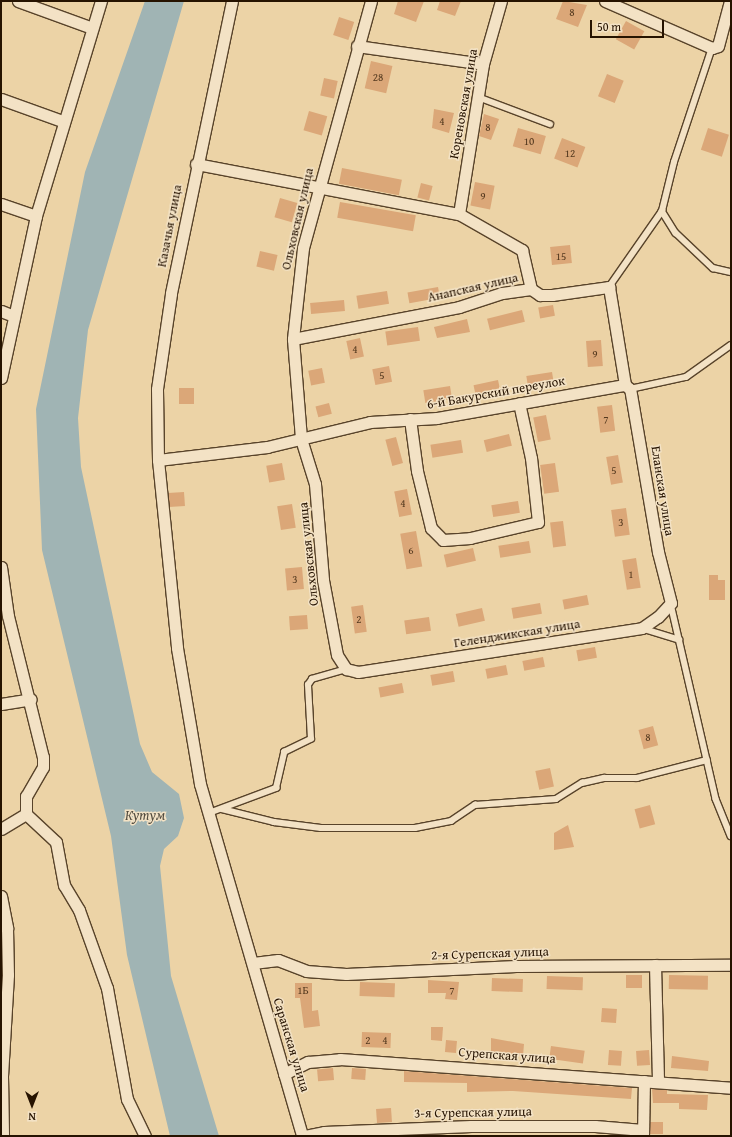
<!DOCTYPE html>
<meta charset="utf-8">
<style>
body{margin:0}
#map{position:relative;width:732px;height:1137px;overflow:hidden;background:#ecd3a6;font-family:"Gentium Book Plus",serif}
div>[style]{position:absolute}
.water>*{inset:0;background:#a0b4b4}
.building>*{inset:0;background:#dba778;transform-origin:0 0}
.roads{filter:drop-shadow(1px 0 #58432a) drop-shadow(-1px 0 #58432a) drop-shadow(0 1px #58432a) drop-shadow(0 -1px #58432a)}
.lane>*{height:5.5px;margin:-2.75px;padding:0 2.75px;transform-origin:2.75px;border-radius:2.75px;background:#f3e2c5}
.street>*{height:11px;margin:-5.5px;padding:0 5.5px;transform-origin:5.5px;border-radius:5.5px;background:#f3e2c5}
span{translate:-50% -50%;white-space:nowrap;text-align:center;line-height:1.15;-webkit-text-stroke:3px #f3e2c5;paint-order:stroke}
.number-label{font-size:11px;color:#53381e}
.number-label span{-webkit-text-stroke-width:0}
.street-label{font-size:13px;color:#261300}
.water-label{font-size:14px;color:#514b3f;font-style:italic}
.frame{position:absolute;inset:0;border:2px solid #261300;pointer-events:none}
.north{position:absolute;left:12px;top:1085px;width:40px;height:40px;-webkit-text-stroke:3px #f3e2c5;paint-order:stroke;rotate:180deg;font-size:11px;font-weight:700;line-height:16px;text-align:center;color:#261300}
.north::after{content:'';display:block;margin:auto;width:14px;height:18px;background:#261300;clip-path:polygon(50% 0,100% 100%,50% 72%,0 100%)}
.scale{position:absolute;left:590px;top:20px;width:74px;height:18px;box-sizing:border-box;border:2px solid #261300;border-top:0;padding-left:5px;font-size:12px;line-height:14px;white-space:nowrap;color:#261300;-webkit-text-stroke:3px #f3e2c5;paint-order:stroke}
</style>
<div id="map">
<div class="water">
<i style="clip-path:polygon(145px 1px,184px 1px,88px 330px,78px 418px,81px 467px,140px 744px,152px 772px,179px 794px,184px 818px,178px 836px,164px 849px,160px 866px,171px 976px,219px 1136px,170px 1136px,127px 955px,111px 836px,42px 550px,36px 409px,85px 172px)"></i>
</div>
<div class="building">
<i style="clip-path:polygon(398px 1px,424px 1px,416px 22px,394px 14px)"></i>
<i style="clip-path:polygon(440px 1px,461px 1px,455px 16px,437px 10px)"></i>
<i style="clip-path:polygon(563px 1px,587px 5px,578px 27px,556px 19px)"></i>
<i style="left:339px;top:17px;width:16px;height:19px;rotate:18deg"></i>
<i style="left:626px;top:21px;width:21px;height:21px;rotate:29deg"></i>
<i style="left:371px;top:61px;width:22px;height:28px;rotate:13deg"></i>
<i style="left:607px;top:74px;width:18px;height:24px;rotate:22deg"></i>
<i style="left:324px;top:78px;width:14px;height:18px;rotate:12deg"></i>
<i style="clip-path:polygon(434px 109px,454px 113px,449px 133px,432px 128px)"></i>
<i style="left:309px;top:111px;width:19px;height:20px;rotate:16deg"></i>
<i style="clip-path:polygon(484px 114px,499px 119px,491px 140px,479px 136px)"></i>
<i style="left:518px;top:128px;width:29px;height:19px;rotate:16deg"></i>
<i style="left:708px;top:128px;width:22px;height:23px;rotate:18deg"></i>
<i style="left:562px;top:138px;width:25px;height:22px;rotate:21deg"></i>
<i style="left:342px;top:168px;width:61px;height:16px;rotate:11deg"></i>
<i style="left:475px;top:182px;width:20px;height:24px;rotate:11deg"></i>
<i style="left:421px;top:183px;width:12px;height:15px;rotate:14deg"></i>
<i style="left:280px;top:198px;width:18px;height:20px;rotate:16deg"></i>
<i style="left:340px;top:202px;width:77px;height:16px;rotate:10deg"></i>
<i style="left:570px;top:245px;width:18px;height:20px;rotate:84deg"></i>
<i style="left:260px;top:251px;width:18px;height:16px;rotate:13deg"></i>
<i style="left:438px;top:287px;width:11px;height:31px;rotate:80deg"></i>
<i style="left:387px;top:291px;width:13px;height:31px;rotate:81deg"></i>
<i style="left:344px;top:300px;width:11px;height:34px;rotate:85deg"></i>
<i style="left:553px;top:305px;width:11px;height:15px;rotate:80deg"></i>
<i style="left:522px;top:310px;width:12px;height:36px;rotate:76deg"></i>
<i style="clip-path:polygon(467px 319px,470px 332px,437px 338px,434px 327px)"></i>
<i style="left:418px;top:327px;width:14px;height:33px;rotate:82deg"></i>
<i style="left:360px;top:338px;width:19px;height:14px;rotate:78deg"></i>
<i style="left:601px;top:340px;width:26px;height:15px;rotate:86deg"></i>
<i style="left:389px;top:366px;width:16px;height:17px;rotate:79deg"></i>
<i style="left:322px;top:368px;width:15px;height:14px;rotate:79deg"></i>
<i style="left:552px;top:372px;width:12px;height:26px;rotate:81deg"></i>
<i style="left:498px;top:380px;width:14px;height:25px;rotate:78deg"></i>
<i style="left:450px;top:386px;width:13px;height:27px;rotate:81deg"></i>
<i style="left:179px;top:388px;width:15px;height:16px"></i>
<i style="left:329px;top:403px;width:11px;height:14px;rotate:75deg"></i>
<i style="left:612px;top:405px;width:26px;height:15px;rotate:83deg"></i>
<i style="left:546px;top:415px;width:25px;height:13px;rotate:79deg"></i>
<i style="left:509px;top:434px;width:12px;height:26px;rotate:76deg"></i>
<i style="left:396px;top:437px;width:27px;height:11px;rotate:75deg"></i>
<i style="left:461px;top:440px;width:13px;height:31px;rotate:81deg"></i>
<i style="left:618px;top:455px;width:28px;height:12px;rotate:80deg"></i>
<i style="left:282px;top:463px;width:17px;height:16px;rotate:80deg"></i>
<i style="left:555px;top:463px;width:29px;height:15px;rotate:82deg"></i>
<i style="left:407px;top:489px;width:26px;height:13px;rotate:79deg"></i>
<i style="left:184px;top:492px;width:14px;height:16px;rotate:86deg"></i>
<i style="left:518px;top:501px;width:12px;height:27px;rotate:81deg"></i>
<i style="left:292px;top:504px;width:24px;height:15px;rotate:81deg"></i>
<i style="left:626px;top:508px;width:27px;height:15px;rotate:82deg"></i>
<i style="left:563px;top:521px;width:25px;height:13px;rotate:83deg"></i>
<i style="left:416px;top:531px;width:36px;height:16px;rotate:80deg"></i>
<i style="left:529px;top:541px;width:12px;height:31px;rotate:81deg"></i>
<i style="left:473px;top:548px;width:13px;height:30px;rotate:77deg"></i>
<i style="left:636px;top:558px;width:30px;height:14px;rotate:81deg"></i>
<i style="left:302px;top:567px;width:22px;height:17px;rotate:85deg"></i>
<i style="clip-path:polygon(709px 575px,718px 575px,718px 580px,725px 580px,725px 600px,709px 600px)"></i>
<i style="left:587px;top:595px;width:10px;height:25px;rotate:79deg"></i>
<i style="left:540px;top:603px;width:11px;height:29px;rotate:80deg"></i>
<i style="left:363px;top:605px;width:27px;height:12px;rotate:82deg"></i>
<i style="left:482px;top:608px;width:13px;height:27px;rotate:77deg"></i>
<i style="left:307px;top:615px;width:14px;height:18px;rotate:86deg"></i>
<i style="left:429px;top:617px;width:14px;height:25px;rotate:82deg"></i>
<i style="left:595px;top:647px;width:11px;height:19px;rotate:80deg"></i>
<i style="left:543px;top:657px;width:10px;height:21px;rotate:79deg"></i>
<i style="left:506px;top:665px;width:10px;height:21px;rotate:79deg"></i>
<i style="left:453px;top:671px;width:11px;height:23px;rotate:80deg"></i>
<i style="left:402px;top:683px;width:10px;height:24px;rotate:79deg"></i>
<i style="left:653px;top:726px;width:20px;height:15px;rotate:75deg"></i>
<i style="left:550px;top:768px;width:19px;height:15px;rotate:78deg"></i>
<i style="left:650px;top:805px;width:20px;height:16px;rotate:75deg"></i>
<i style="clip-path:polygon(568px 825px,574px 847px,554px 850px,554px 833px)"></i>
<i style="left:626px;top:975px;width:16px;height:13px"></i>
<i style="left:669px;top:975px;width:39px;height:14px;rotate:1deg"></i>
<i style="left:547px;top:976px;width:36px;height:13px;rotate:2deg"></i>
<i style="left:492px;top:978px;width:31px;height:13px;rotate:2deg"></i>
<i style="clip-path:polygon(428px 980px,459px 982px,457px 1000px,445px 999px,446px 993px,428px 993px)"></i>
<i style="left:360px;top:982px;width:35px;height:14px;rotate:2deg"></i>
<i style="clip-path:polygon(295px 983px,312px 983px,312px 1011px,318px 1010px,320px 1026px,304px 1028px,300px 998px,295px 998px)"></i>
<i style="left:602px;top:1008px;width:15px;height:14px;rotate:4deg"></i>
<i style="clip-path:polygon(431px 1027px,443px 1027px,442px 1041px,431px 1040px)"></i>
<i style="left:362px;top:1032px;width:29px;height:15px;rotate:2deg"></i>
<i style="clip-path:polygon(491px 1038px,524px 1044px,523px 1056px,491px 1054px)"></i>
<i style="left:446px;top:1040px;width:11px;height:12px;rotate:5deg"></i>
<i style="left:551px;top:1046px;width:34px;height:13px;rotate:8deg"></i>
<i style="left:609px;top:1050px;width:13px;height:15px;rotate:4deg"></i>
<i style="left:649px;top:1050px;width:15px;height:13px;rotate:86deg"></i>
<i style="clip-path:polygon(672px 1056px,709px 1061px,708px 1071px,671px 1068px)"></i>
<i style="left:333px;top:1068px;width:12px;height:16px;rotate:85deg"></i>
<i style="left:352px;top:1068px;width:14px;height:11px;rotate:4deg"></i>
<i style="clip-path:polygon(404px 1071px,632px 1088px,631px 1099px,513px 1091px,467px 1092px,467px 1083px,404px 1082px)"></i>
<i style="clip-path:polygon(652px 1089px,667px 1090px,667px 1094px,708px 1095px,707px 1110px,679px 1109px,679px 1103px,653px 1103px)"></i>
<i style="left:391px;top:1108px;width:14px;height:15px;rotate:86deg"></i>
<i style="left:650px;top:1122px;width:13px;height:12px"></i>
</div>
<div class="roads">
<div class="lane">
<i style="left:478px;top:97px;width:77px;rotate:20.6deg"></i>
<i style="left:662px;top:211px;width:26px;rotate:58deg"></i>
<i style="left:676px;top:233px;width:51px;rotate:43.4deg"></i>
<i style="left:713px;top:268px;width:18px;rotate:13deg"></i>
<i style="left:609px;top:287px;width:93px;rotate:-55.1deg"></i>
<i style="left:662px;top:211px;width:50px;rotate:-76.2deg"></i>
<i style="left:674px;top:162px;width:120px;rotate:-71.6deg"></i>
<i style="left:630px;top:389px;width:57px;rotate:-12.1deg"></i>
<i style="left:686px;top:377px;width:55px;rotate:-35.4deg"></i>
<i style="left:671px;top:604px;width:200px;rotate:77deg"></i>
<i style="left:716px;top:799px;width:40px;rotate:68deg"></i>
<i style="left:644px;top:629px;width:37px;rotate:17deg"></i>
<i style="left:222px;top:809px;width:54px;rotate:14deg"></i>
<i style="left:274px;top:822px;width:47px;rotate:7.3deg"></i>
<i style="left:321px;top:828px;width:94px"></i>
<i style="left:415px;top:828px;width:37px;rotate:-11deg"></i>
<i style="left:451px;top:821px;width:29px;rotate:-34deg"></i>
<i style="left:475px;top:805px;width:81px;rotate:-4.2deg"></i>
<i style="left:556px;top:799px;width:31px;rotate:-32deg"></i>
<i style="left:582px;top:783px;width:23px;rotate:-13deg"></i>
<i style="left:604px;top:778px;width:33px"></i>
<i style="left:637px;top:778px;width:72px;rotate:-14.4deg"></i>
<i style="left:209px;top:813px;width:72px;rotate:-20.5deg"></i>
<i style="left:276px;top:788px;width:37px;rotate:-77deg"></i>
<i style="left:284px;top:752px;width:30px;rotate:-26deg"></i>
<i style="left:311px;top:739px;width:54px;rotate:-93.2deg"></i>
<i style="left:308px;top:685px;width:7px;rotate:-56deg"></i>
<i style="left:312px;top:679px;width:35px;rotate:-16deg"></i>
</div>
<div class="street">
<i style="left:18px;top:1px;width:79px;rotate:20deg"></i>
<i style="left:232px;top:1px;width:299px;rotate:101.8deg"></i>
<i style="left:171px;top:294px;width:96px;rotate:98.4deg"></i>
<i style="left:157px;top:389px;width:71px;rotate:89.2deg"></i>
<i style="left:158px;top:460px;width:189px;rotate:84.2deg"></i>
<i style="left:177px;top:648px;width:138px;rotate:80.4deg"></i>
<i style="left:200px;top:784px;width:366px;rotate:73.8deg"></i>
<i style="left:371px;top:1px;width:256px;rotate:105.4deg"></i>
<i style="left:303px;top:248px;width:92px;rotate:96.3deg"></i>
<i style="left:293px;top:339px;width:100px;rotate:85.4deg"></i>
<i style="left:301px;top:439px;width:47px;rotate:72.7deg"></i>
<i style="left:315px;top:484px;width:96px;rotate:85.2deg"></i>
<i style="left:323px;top:580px;width:76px;rotate:79.4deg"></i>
<i style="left:337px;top:655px;width:17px;rotate:57deg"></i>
<i style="left:346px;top:669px;width:12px;rotate:14deg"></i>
<i style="left:358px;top:672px;width:287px;rotate:-8.8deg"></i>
<i style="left:642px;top:628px;width:19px;rotate:-35deg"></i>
<i style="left:658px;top:617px;width:19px;rotate:-47deg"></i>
<i style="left:671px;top:603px;width:53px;rotate:-104.3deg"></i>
<i style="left:658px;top:552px;width:165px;rotate:-99.7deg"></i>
<i style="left:630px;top:389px;width:6px;rotate:-141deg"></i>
<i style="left:605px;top:1px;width:117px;rotate:23.7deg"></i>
<i style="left:712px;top:48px;width:6px;rotate:-18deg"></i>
<i style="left:718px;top:46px;width:47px;rotate:-75.1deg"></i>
<i style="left:357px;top:46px;width:127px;rotate:8.1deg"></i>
<i style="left:1px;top:99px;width:65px;rotate:19.8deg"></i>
<i style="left:196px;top:164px;width:268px;rotate:10.8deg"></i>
<i style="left:459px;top:214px;width:73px;rotate:29.7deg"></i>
<i style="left:522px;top:250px;width:40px;rotate:77deg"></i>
<i style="left:1px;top:204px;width:37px;rotate:19deg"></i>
<i style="left:459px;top:214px;width:152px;rotate:-80.9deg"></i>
<i style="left:483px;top:64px;width:66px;rotate:-74.1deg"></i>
<i style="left:1px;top:311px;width:14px;rotate:21deg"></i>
<i style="left:293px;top:339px;width:169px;rotate:-10.9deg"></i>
<i style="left:459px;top:307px;width:45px;rotate:-18deg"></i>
<i style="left:502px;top:293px;width:29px;rotate:-8deg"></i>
<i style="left:531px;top:289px;width:11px;rotate:34deg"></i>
<i style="left:540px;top:295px;width:12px"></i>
<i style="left:552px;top:295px;width:58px;rotate:-8deg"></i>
<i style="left:609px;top:287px;width:99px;rotate:80.7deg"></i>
<i style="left:1px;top:378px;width:166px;rotate:-77.8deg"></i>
<i style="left:36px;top:216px;width:225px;rotate:-73.2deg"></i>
<i style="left:410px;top:419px;width:52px;rotate:82.3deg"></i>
<i style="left:417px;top:471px;width:59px;rotate:76.2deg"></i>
<i style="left:431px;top:528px;width:17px;rotate:45deg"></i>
<i style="left:443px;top:540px;width:27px;rotate:-4deg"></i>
<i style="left:470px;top:538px;width:70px;rotate:-13.2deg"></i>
<i style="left:538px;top:522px;width:64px;rotate:-96.2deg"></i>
<i style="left:531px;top:458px;width:56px;rotate:-102.3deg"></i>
<i style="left:158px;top:460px;width:110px;rotate:-6.8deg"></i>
<i style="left:267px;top:447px;width:106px;rotate:-13.6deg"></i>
<i style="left:370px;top:422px;width:67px;rotate:-3.4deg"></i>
<i style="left:437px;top:418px;width:191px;rotate:-10deg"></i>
<i style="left:1px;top:567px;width:49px;rotate:81.9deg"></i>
<i style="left:8px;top:616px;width:145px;rotate:76.1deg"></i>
<i style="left:43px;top:757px;width:10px;rotate:90deg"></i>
<i style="left:43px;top:767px;width:34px;rotate:120deg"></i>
<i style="left:26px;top:796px;width:18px;rotate:90deg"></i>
<i style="left:1px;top:704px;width:30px;rotate:-9deg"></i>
<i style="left:1px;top:829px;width:29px;rotate:-31deg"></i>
<i style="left:26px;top:814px;width:41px;rotate:43deg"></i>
<i style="left:56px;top:842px;width:44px;rotate:79.5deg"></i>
<i style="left:64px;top:885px;width:29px;rotate:59deg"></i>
<i style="left:79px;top:910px;width:83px;rotate:70.3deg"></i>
<i style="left:107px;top:988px;width:113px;rotate:79.8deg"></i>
<i style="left:127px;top:1099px;width:41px;rotate:64.1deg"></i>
<i style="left:1px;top:896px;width:33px;rotate:79deg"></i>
<i style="left:1px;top:925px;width:7px;rotate:27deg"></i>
<i style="left:7px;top:928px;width:47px;rotate:88.8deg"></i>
<i style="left:8px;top:975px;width:101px;rotate:93.4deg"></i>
<i style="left:2px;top:1076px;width:60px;rotate:89deg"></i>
<i style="left:253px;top:963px;width:25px;rotate:-7deg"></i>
<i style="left:278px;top:960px;width:30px;rotate:21deg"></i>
<i style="left:306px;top:971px;width:40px;rotate:4.3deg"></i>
<i style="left:346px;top:974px;width:170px;rotate:-2.7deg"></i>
<i style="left:516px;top:966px;width:215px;rotate:-0.3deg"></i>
<i style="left:655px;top:965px;width:117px;rotate:88.5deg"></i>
<i style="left:284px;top:1074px;width:27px;rotate:-27deg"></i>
<i style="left:308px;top:1062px;width:32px;rotate:-5deg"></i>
<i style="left:340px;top:1059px;width:392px;rotate:4.2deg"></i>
<i style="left:305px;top:1136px;width:19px;rotate:-12deg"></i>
<i style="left:324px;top:1132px;width:147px;rotate:-2.3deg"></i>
<i style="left:471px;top:1126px;width:124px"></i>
<i style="left:595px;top:1126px;width:48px;rotate:4.8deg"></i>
<i style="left:643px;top:1136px;width:55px;rotate:-89deg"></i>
</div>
</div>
<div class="number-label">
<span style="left:572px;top:12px">8</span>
<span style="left:378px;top:77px">28</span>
<span style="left:442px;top:121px">4</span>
<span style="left:488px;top:127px">8</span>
<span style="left:529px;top:141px">10</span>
<span style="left:570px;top:153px">12</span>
<span style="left:483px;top:196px">9</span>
<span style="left:561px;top:256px">15</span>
<span style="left:355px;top:349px">4</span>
<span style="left:595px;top:354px">9</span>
<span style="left:382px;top:375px">5</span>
<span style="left:606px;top:419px">7</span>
<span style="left:614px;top:470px">5</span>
<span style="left:403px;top:503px">4</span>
<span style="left:621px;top:522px">3</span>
<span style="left:411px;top:550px">6</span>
<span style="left:631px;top:574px">1</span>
<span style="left:295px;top:579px">3</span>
<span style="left:359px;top:619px">2</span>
<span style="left:648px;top:737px">8</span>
<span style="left:303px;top:990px">1Б</span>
<span style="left:452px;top:990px">7</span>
<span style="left:368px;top:1040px">2</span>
<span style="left:385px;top:1040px">4</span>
</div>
<div class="street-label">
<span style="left:464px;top:104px;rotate:-80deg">Кореновская улица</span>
<span style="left:298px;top:219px;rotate:-77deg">Ольховская улица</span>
<span style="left:170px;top:226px;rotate:-79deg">Казачья улица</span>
<span style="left:473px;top:288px;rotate:-13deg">Анапская улица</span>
<span style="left:496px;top:393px;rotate:-10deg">6-й Бакурский переулок</span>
<span style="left:662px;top:491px;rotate:81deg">Еланская улица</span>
<span style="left:309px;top:554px;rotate:-96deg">Ольховская улица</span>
<span style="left:517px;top:634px;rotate:-9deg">Геленджикская улица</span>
<span style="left:490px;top:954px;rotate:-2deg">2-я Сурепская улица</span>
<span style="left:291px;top:1045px;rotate:73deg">Саранская улица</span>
<span style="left:507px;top:1056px;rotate:4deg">Сурепская улица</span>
<span style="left:473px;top:1113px;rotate:-1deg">3-я Сурепская улица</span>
</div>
<div class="water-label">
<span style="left:145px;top:815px">Кутум</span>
</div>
<div class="frame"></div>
<div class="north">N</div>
<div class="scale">50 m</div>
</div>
